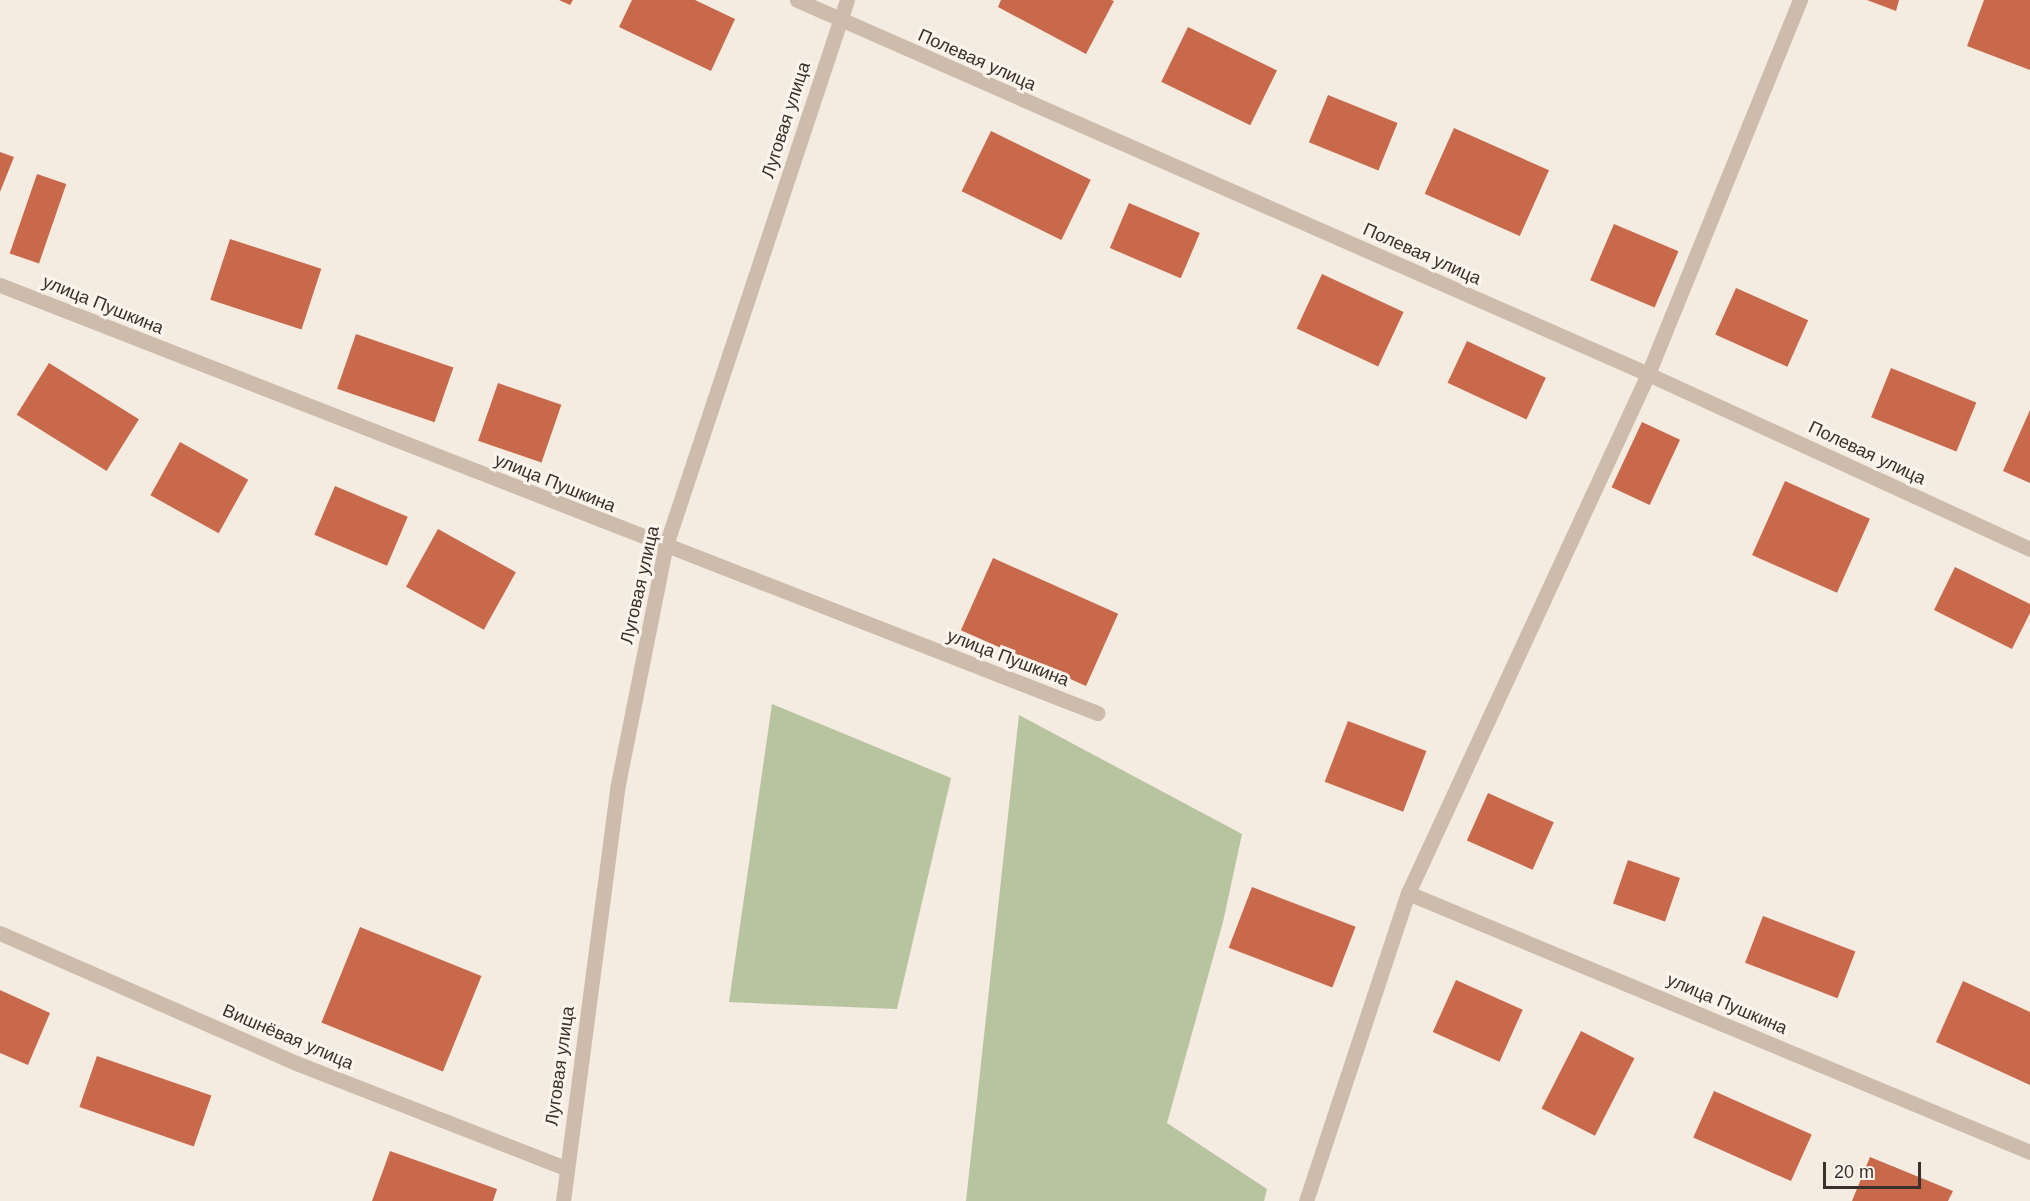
<!DOCTYPE html>
<meta charset="utf-8">
<style>
body{margin:0}
#map{position:relative;width:2030px;height:1201px;overflow:hidden;background:#f4ebe1;font-family:Arial,sans-serif}
div>[style]{position:absolute}
.green>*{inset:0;background:#b8c4a0}
.building>*{inset:0;background:#c8694b;transform-origin:0 0}
.street>*{height:15px;margin:-7.5px;padding:0 7.5px;transform-origin:7.5px;border-radius:7.5px;background:#cdbbac}
span{translate:-50% -50%;white-space:nowrap;text-align:center;line-height:1.15;-webkit-text-stroke:6px #fbf5ee;paint-order:stroke}
.street-label{font-size:18px;color:#3b302b}
.scale{position:absolute;left:1823px;top:1162px;width:98px;height:27px;box-sizing:border-box;border:3px solid #3b302b;border-top:0;padding-left:8px;font-size:18px;line-height:21px;white-space:nowrap;color:#3b302b;-webkit-text-stroke:4px #fbf5ee;paint-order:stroke}
</style>
<div id="map">
<div class="green">
<i style="clip-path:polygon(772px 704px,951px 778px,897px 1009px,729px 1002px)"></i>
<i style="clip-path:polygon(1019px 715px,1242px 834px,1223px 922px,1167px 1123px,1267px 1189px,1264px 1201px,966px 1201px)"></i>
</div>
<div class="building">
<i style="clip-path:polygon(559px 0,573px 0,570px 5px)"></i>
<i style="clip-path:polygon(632px 0,695px 0,735px 19px,711px 71px,619px 27px)"></i>
<i style="clip-path:polygon(1001px 0,1111px 0,1114px 1px,1086px 54px,998px 7px)"></i>
<i style="clip-path:polygon(1867px 0,1899px 0,1896px 11px)"></i>
<i style="clip-path:polygon(1984px 0,2030px 0,2030px 70px,1967px 46px)"></i>
<i style="left:1188px;top:27px;width:99px;height:61px;rotate:26deg"></i>
<i style="left:1328px;top:95px;width:75px;height:51px;rotate:22deg"></i>
<i style="left:1454px;top:128px;width:104px;height:72px;rotate:24deg"></i>
<i style="left:991px;top:131px;width:111px;height:67px;rotate:26deg"></i>
<i style="clip-path:polygon(0 152px,14px 157px,0 192px)"></i>
<i style="left:37px;top:174px;width:31px;height:84px;rotate:19deg"></i>
<i style="left:1129px;top:203px;width:77px;height:49px;rotate:23deg"></i>
<i style="left:1614px;top:224px;width:70px;height:61px;rotate:23deg"></i>
<i style="left:230px;top:239px;width:96px;height:64px;rotate:18deg"></i>
<i style="left:1322px;top:274px;width:90px;height:60px;rotate:25deg"></i>
<i style="left:1736px;top:288px;width:79px;height:51px;rotate:24deg"></i>
<i style="left:356px;top:334px;width:103px;height:58px;rotate:19deg"></i>
<i style="left:1467px;top:341px;width:87px;height:46px;rotate:25deg"></i>
<i style="left:49px;top:363px;width:106px;height:61px;rotate:32deg"></i>
<i style="left:1891px;top:368px;width:92px;height:53px;rotate:22deg"></i>
<i style="left:498px;top:383px;width:67px;height:61px;rotate:19deg"></i>
<i style="clip-path:polygon(2030px 410px,2030px 483px,2003px 471px)"></i>
<i style="left:1642px;top:422px;width:42px;height:72px;rotate:25deg"></i>
<i style="left:180px;top:442px;width:78px;height:61px;rotate:29deg"></i>
<i style="left:1785px;top:481px;width:93px;height:81px;rotate:24deg"></i>
<i style="left:335px;top:486px;width:79px;height:53px;rotate:23deg"></i>
<i style="left:438px;top:529px;width:89px;height:66px;rotate:29deg"></i>
<i style="left:993px;top:558px;width:137px;height:79px;rotate:24deg"></i>
<i style="clip-path:polygon(1955px 567px,2030px 604px,2030px 613px,2012px 649px,1934px 610px)"></i>
<i style="left:1348px;top:721px;width:84px;height:65px;rotate:21deg"></i>
<i style="left:1488px;top:793px;width:72px;height:52px;rotate:24deg"></i>
<i style="left:1628px;top:860px;width:55px;height:46px;rotate:19deg"></i>
<i style="left:1252px;top:887px;width:111px;height:65px;rotate:21deg"></i>
<i style="left:1763px;top:916px;width:99px;height:50px;rotate:21deg"></i>
<i style="left:360px;top:927px;width:131px;height:103px;rotate:22deg"></i>
<i style="left:1456px;top:980px;width:73px;height:57px;rotate:24deg"></i>
<i style="clip-path:polygon(1963px 981px,2030px 1012px,2030px 1085px,1936px 1042px)"></i>
<i style="clip-path:polygon(0 990px,50px 1013px,28px 1065px,0 1053px)"></i>
<i style="left:1581px;top:1031px;width:60px;height:87px;rotate:27deg"></i>
<i style="left:97px;top:1056px;width:121px;height:54px;rotate:19deg"></i>
<i style="left:1714px;top:1091px;width:107px;height:51px;rotate:24deg"></i>
<i style="clip-path:polygon(390px 1151px,497px 1189px,493px 1201px,372px 1201px)"></i>
<i style="clip-path:polygon(1870px 1157px,1953px 1191px,1948px 1201px,1852px 1201px)"></i>
</div>
<div class="street">
<i style="left:797px;top:0;width:930px;rotate:23.72deg"></i>
<i style="left:1648px;top:374px;width:420px;rotate:24.6deg"></i>
<i style="left:0;top:285px;width:1178px;rotate:21.31deg"></i>
<i style="left:1408px;top:893px;width:674px;rotate:22.61deg"></i>
<i style="left:0;top:933px;width:323px;rotate:23.7deg"></i>
<i style="left:296px;top:1063px;width:289px;rotate:21.3deg"></i>
<i style="left:563px;top:1201px;width:416px;rotate:-82.5deg"></i>
<i style="left:617px;top:789px;width:246px;rotate:-78.7deg"></i>
<i style="left:665px;top:548px;width:577px;rotate:-71.63deg"></i>
<i style="left:1306px;top:1201px;width:324px;rotate:-71.7deg"></i>
<i style="left:1408px;top:893px;width:572px;rotate:-65.18deg"></i>
<i style="left:1648px;top:374px;width:404px;rotate:-67.9deg"></i>
</div>
<div class="street-label">
<span style="left:977px;top:60px;rotate:24deg">Полевая улица</span>
<span style="left:786px;top:120px;rotate:-72deg">Луговая улица</span>
<span style="left:1422px;top:254px;rotate:24deg">Полевая улица</span>
<span style="left:103px;top:305px;rotate:22deg">улица Пушкина</span>
<span style="left:1867px;top:453px;rotate:25deg">Полевая улица</span>
<span style="left:555px;top:483px;rotate:22deg">улица Пушкина</span>
<span style="left:640px;top:585px;rotate:-77deg">Луговая улица</span>
<span style="left:1008px;top:658px;rotate:21deg">улица Пушкина</span>
<span style="left:1727px;top:1004px;rotate:23deg">улица Пушкина</span>
<span style="left:288px;top:1037px;rotate:23deg">Вишнёвая улица</span>
<span style="left:560px;top:1066px;rotate:-82deg">Луговая улица</span>
</div>
<div class="scale">20 m</div>
</div>
